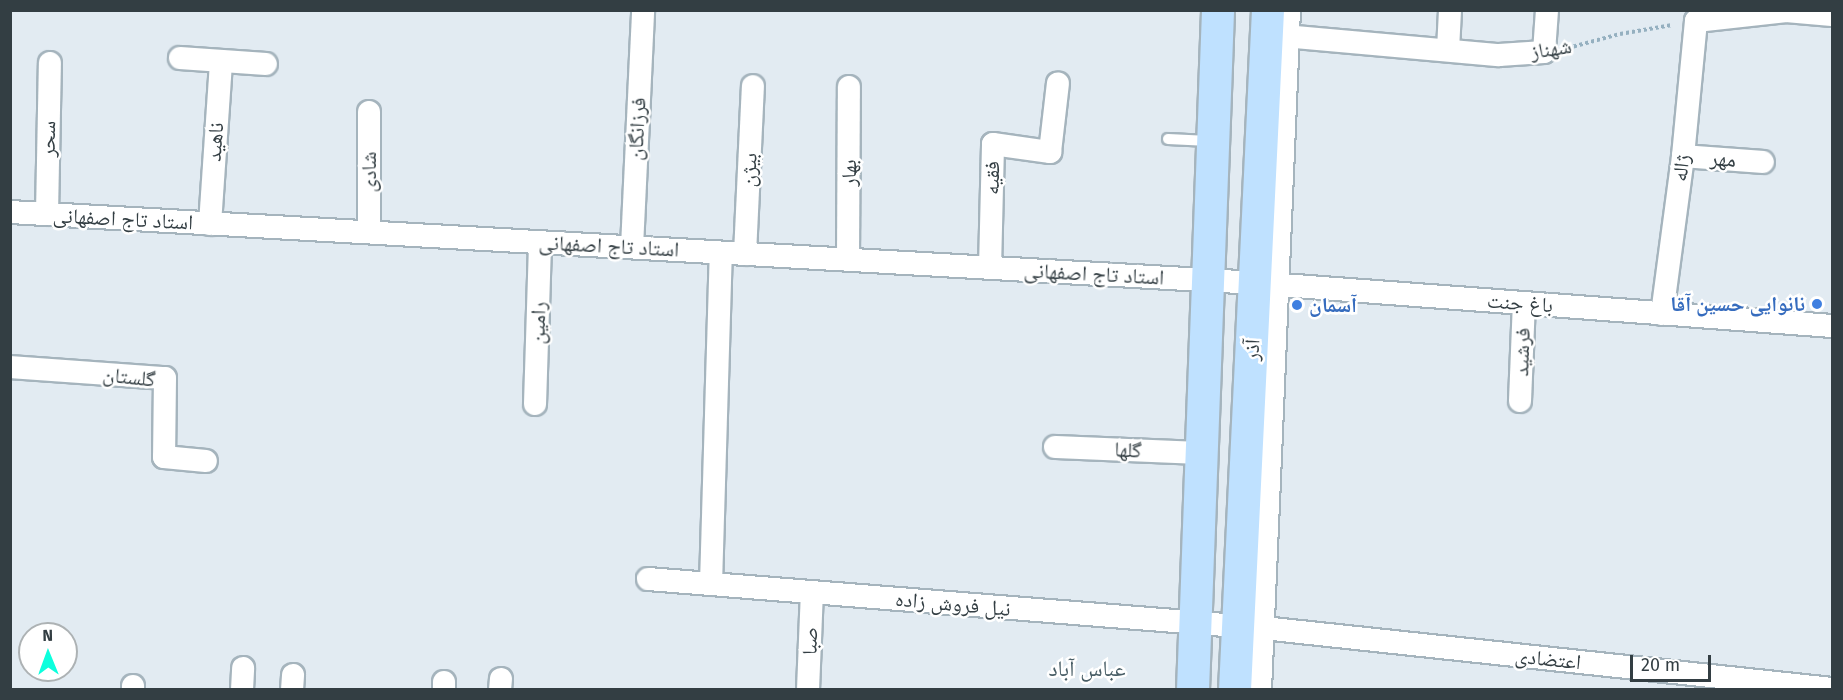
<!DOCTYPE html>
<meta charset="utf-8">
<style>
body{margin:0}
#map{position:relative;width:1843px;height:700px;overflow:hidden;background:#e2ebf2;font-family:"Fira Sans","Noto Naskh Arabic",sans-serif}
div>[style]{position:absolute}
.path>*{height:4px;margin-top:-2px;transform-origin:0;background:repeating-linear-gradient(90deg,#95b0c0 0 3px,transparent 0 6px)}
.roads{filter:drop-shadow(2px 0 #a5b4bd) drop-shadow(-2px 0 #a5b4bd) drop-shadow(0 2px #a5b4bd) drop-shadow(0 -2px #a5b4bd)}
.service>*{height:10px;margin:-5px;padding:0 5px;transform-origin:5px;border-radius:5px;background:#fff}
.minor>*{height:22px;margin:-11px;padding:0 11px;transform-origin:11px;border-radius:11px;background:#fff}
.secondary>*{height:32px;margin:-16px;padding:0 16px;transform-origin:16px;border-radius:16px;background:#bfe1ff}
.dots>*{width:16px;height:16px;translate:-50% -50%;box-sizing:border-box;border:3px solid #fff;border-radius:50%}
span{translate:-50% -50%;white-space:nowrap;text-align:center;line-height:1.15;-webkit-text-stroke:5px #fff;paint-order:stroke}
.street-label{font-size:21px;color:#333e43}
.shop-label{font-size:21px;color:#366cbe;font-weight:700}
.right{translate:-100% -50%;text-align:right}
.left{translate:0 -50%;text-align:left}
.neighbourhood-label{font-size:22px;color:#495e66}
.frame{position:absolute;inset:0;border:12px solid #333e43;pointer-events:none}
.north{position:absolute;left:18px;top:622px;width:60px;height:60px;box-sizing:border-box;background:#fff;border:2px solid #adb2b4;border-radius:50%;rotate:359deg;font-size:16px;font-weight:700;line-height:24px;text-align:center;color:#333e43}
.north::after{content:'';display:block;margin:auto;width:21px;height:27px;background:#0cffdd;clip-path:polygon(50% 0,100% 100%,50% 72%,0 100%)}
.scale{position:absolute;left:1630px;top:655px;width:81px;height:27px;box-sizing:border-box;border:3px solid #333e43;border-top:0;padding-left:8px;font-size:18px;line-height:21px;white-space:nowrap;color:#333e43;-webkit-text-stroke:4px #fff;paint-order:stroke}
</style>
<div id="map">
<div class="path">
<i style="left:1568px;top:48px;width:54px;rotate:-15.1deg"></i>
<i style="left:1620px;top:34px;width:53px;rotate:-9.8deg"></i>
</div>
<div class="roads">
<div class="service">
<i style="left:1168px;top:139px;width:41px;rotate:2.8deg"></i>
</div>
<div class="minor">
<i style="left:1273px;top:35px;width:227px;rotate:5.1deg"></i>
<i style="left:1499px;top:55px;width:45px;rotate:-3.8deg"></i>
<i style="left:1544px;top:52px;width:42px;rotate:-85.9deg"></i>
<i style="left:1448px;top:50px;width:40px;rotate:-87.1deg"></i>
<i style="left:180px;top:58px;width:86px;rotate:4deg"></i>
<i style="left:1683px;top:156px;width:80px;rotate:4.3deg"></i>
<i style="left:10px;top:212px;width:1247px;rotate:3.26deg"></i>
<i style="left:1255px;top:283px;width:579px;rotate:4.26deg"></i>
<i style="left:47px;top:214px;width:151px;rotate:-88.9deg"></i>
<i style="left:210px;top:224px;width:163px;rotate:-86.1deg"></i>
<i style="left:369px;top:232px;width:120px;rotate:-90deg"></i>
<i style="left:632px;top:247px;width:237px;rotate:-87.3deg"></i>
<i style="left:745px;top:254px;width:168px;rotate:-87.3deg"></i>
<i style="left:848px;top:260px;width:173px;rotate:-89.7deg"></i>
<i style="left:990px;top:268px;width:124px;rotate:-88.6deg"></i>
<i style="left:993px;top:144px;width:58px;rotate:8deg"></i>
<i style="left:1050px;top:152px;width:69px;rotate:-83.4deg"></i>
<i style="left:1662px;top:314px;width:159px;rotate:-82.4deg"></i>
<i style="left:1683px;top:156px;width:136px;rotate:-84.5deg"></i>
<i style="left:1696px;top:21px;width:91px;rotate:-6.3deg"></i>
<i style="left:1786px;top:11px;width:46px;rotate:5deg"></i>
<i style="left:10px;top:367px;width:155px;rotate:4.1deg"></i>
<i style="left:165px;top:378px;width:79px;rotate:90.7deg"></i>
<i style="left:164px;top:457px;width:42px;rotate:5.4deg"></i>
<i style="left:1520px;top:401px;width:98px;rotate:-87.7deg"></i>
<i style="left:535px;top:404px;width:162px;rotate:-88.2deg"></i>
<i style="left:1055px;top:447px;width:146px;rotate:2.4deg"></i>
<i style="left:648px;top:579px;width:617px;rotate:4.56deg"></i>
<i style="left:1263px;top:628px;width:572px;rotate:6.12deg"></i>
<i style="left:711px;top:584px;width:331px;rotate:-88.3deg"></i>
<i style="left:133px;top:690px;width:4px;rotate:-90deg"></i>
<i style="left:242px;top:690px;width:22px;rotate:-87deg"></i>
<i style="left:292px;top:690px;width:15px;rotate:-86deg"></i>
<i style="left:444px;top:690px;width:8px;rotate:-90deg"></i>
<i style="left:500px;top:690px;width:11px;rotate:-85deg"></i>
<i style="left:808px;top:690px;width:98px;rotate:-87.7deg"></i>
<i style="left:1260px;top:690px;width:681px;rotate:-87.56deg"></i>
</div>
<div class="secondary">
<i style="left:1193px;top:690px;width:680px;rotate:-87.89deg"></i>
<i style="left:1235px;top:690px;width:681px;rotate:-87.22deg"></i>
</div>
</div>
<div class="dots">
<i style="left:1817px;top:304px;background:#3f7fe0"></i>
<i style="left:1297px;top:305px;background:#3f7fe0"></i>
</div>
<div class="street-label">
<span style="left:1551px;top:49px;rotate:-9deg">شهناز</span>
<span style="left:637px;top:129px;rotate:-87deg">فرزانگان</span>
<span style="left:48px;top:139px;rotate:-89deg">سحر</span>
<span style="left:215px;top:142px;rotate:-86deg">ناهید</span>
<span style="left:1723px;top:159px;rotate:4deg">مهر</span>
<span style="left:1681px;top:168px;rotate:-83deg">ژاله</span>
<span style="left:749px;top:170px;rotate:-87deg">بیژن</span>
<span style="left:369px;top:172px;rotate:-90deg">شادی</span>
<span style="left:849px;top:173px;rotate:-90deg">بهار</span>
<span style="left:992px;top:178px;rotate:-89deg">فقیه</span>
<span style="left:123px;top:219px;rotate:3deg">استاد تاج اصفهانی</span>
<span style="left:609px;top:246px;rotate:3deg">استاد تاج اصفهانی</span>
<span style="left:1094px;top:274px;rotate:3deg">استاد تاج اصفهانی</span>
<span style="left:1520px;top:303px;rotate:4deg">باغ جنت</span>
<span style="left:538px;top:323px;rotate:-88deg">رامین</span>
<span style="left:1252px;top:350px;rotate:-87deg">آذر</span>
<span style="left:1522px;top:352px;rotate:-88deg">فرشید</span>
<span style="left:129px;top:377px;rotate:6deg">گلستان</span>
<span style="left:1128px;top:450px;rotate:3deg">گلها</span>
<span style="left:953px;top:604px;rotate:5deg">نیل فروش زاده</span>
<span style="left:810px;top:641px;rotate:-88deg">صبا</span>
<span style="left:1548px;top:659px;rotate:6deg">اعتضادی</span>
</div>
<div class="shop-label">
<span class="right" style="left:1805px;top:304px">نانوایی حسین آقا</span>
<span class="left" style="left:1309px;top:305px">آسمان</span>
</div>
<div class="neighbourhood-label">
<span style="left:1087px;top:669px">عباس آباد</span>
</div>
<div class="frame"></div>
<div class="north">N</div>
<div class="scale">20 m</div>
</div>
